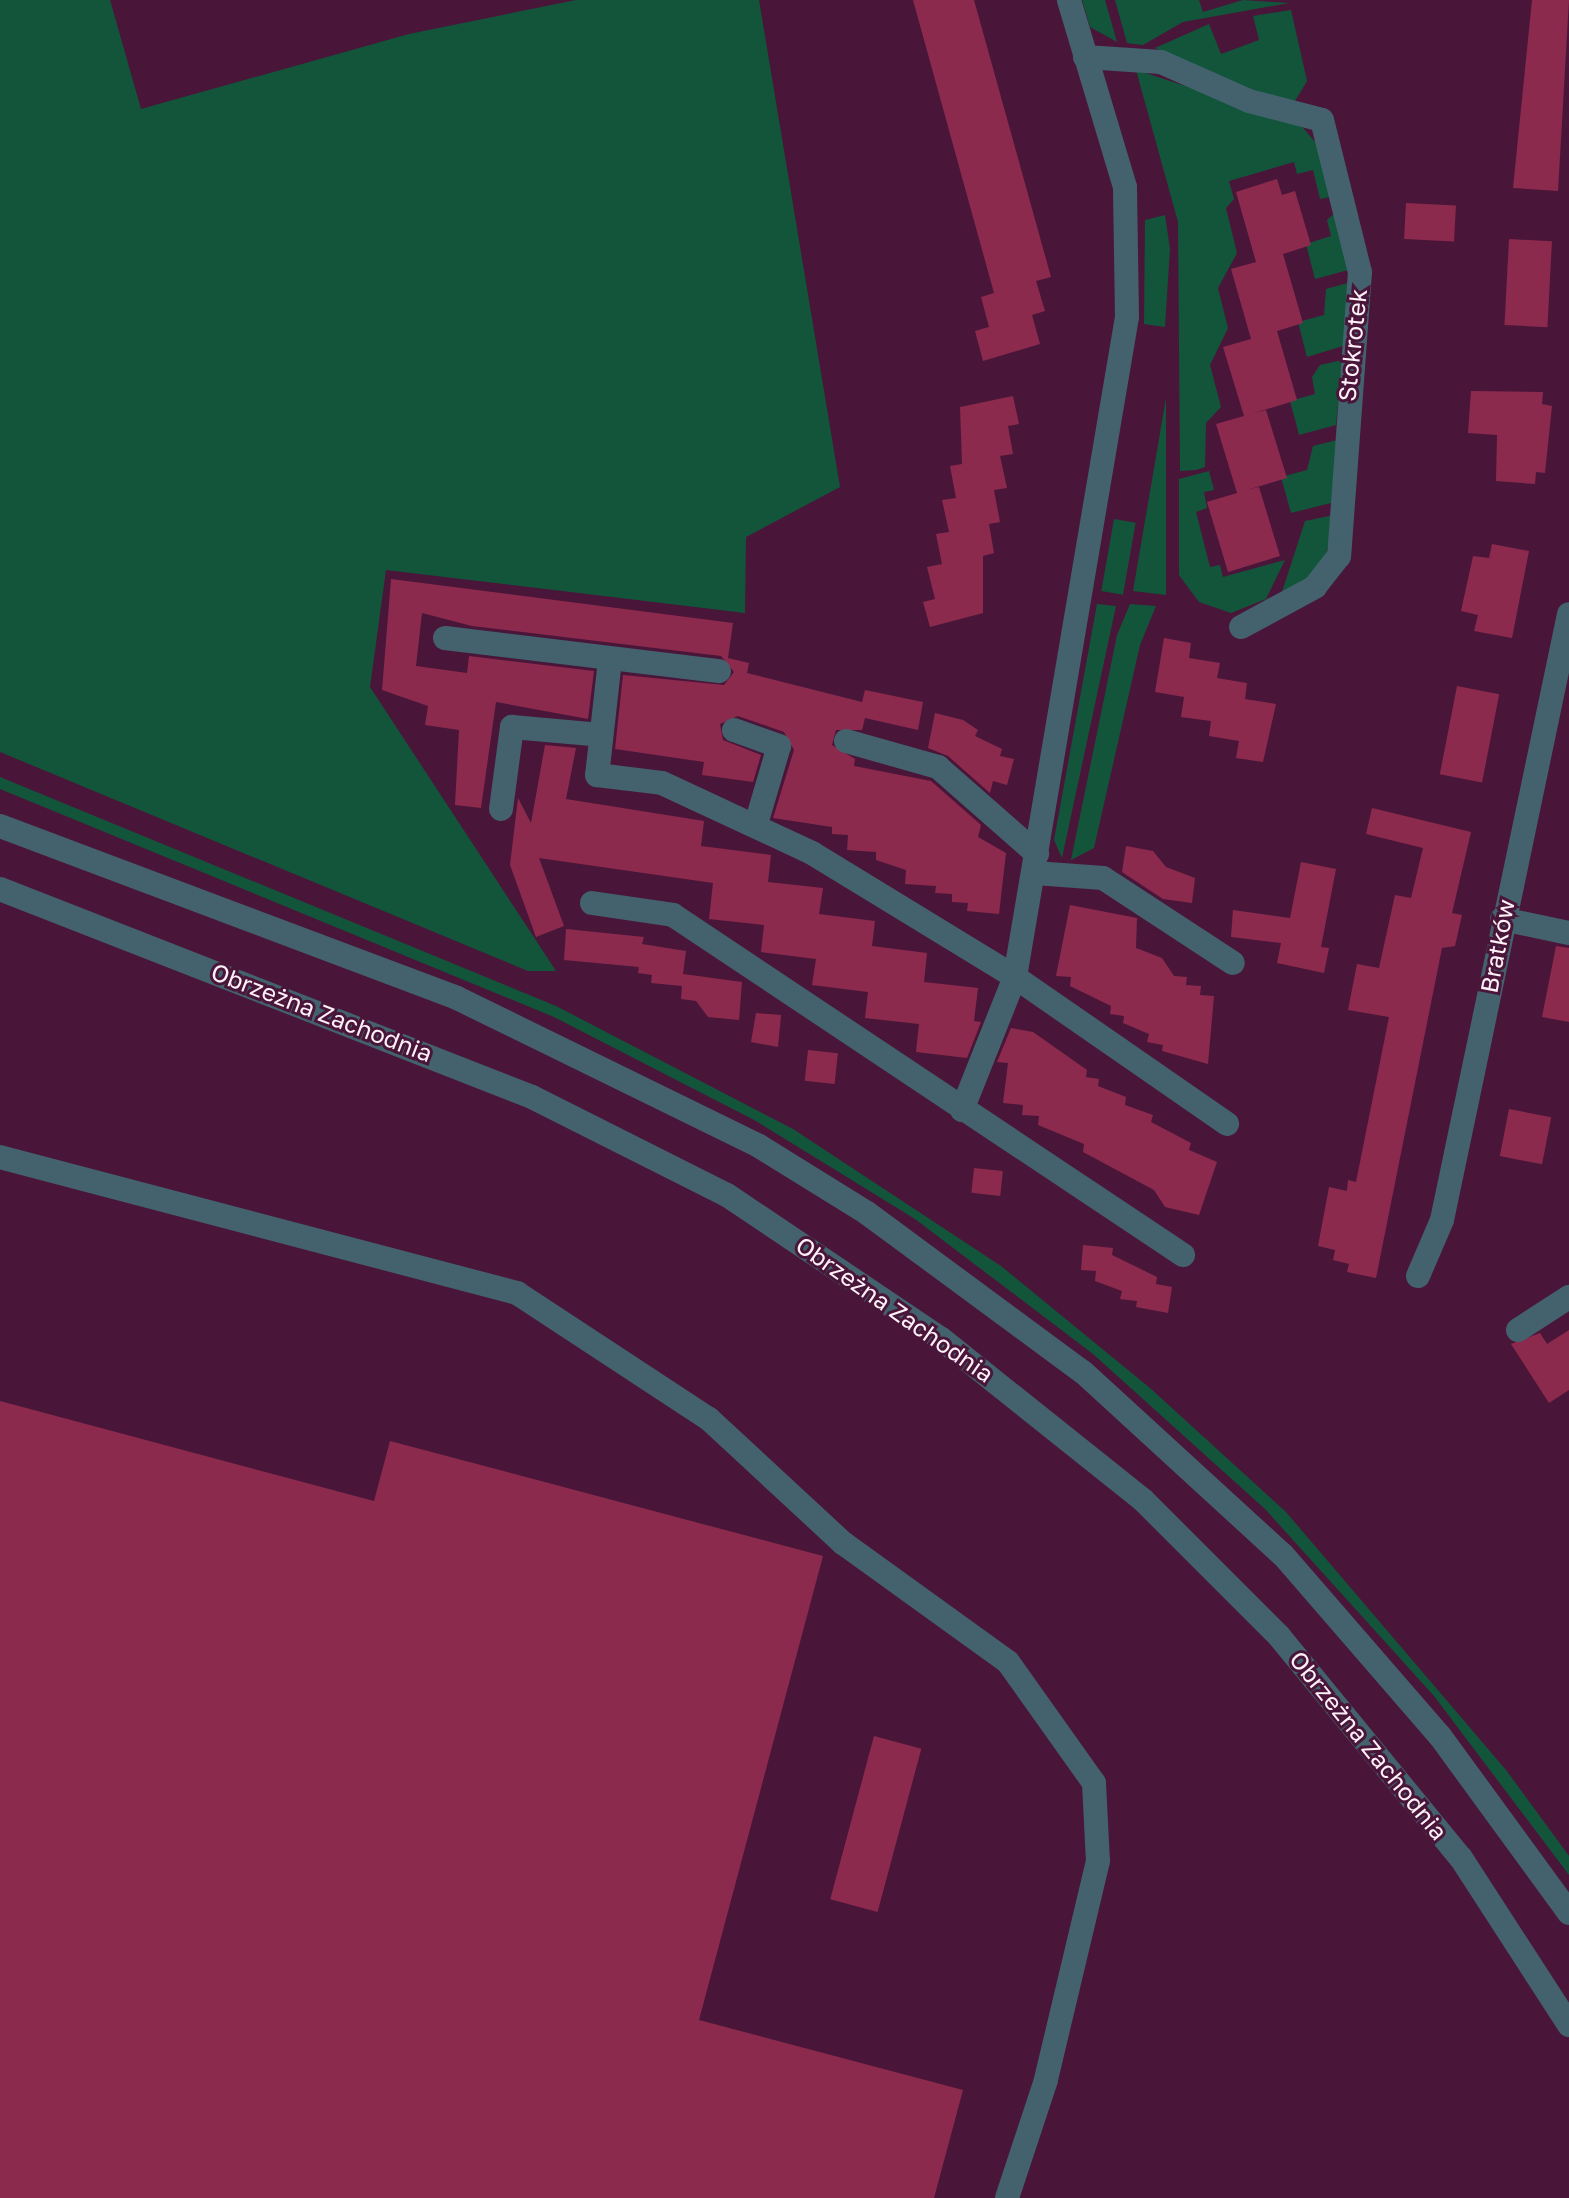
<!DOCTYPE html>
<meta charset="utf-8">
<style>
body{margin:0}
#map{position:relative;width:1569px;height:2198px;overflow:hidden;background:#491639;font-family:"Golos Text",sans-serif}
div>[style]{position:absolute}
.green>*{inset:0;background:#12553b;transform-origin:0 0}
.building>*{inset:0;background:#8c2a4e;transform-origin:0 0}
.minor>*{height:24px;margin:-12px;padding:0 12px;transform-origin:12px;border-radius:12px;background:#43626d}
span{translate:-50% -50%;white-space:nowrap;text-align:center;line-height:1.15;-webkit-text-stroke:6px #491639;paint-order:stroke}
.street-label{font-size:24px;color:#fef0f8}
</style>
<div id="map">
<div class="green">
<i style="clip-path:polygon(0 0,110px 0,141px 109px,409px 34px,576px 0,759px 0,840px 487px,746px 537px,745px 613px,386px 570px,370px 687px,556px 971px,528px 971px,0 752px)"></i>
<i style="clip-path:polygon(1082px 0,1105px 0,1117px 42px,1090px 27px)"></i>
<i style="clip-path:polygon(1115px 0,1199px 0,1203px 12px,1243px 0,1289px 3px,1183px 22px,1143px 45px,1127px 43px)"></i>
<i style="clip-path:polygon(1291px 10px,1307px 81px,1295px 101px,1244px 89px,1155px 48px,1209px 24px,1221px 54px,1259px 40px,1253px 16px)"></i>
<i style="clip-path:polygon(1136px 70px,1298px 122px,1316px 143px,1330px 197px,1320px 199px,1313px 170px,1297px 174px,1294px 162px,1229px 181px,1234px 199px,1226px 208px,1237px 253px,1218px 288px,1228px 328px,1210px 365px,1221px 407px,1206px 423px,1205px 467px,1196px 470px,1180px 471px,1178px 222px)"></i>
<i style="clip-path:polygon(1336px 212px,1352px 269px,1315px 279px,1306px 244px,1331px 236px,1327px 220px)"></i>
<i style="clip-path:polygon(1165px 215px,1170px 249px,1165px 327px,1144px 324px,1145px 220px)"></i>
<i style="clip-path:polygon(1351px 282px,1343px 346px,1307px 357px,1298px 322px,1324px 315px,1326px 289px)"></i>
<i style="clip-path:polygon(1342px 360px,1336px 425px,1299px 435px,1290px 401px,1315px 394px,1312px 377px,1320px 365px)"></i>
<i style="clip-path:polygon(1166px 398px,1166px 595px,1133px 591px)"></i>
<i style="clip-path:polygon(1337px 440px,1335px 502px,1291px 513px,1281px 477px,1307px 470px,1313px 446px)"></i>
<i style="clip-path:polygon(1209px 471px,1214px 490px,1204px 492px,1207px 508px,1196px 512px,1210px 567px,1220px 565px,1223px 577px,1285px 560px,1266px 599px,1231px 613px,1199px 602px,1179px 575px,1179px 479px)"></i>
<i style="clip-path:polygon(1334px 515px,1326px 556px,1311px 579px,1282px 592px,1305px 521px)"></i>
<i style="left:1114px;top:519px;width:22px;height:73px;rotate:10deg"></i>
<i style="clip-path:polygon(1097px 604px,1116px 606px,1062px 858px,1054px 840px)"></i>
<i style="clip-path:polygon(1130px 604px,1156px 606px,1140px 645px,1094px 848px,1071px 860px,1117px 635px)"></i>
<i style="clip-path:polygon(0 777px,556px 1006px,793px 1129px,1001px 1266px,1150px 1388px,1286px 1512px,1506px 1770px,1569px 1856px,1569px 1875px,1434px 1696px,1265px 1509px,1093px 1354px,915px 1219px,756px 1121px,554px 1017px,0 789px)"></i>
</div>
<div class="building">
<i style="clip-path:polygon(913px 0,974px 0,1051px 277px,1036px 281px,1045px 311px,1032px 315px,1040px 344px,983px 361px,975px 331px,989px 327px,981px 297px,994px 293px)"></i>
<i style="clip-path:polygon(1532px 0,1569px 0,1558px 191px,1513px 188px)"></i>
<i style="clip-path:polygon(1277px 179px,1282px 195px,1295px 191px,1311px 245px,1283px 254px,1303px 323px,1277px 331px,1297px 400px,1251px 414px,1266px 410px,1287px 478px,1247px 490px,1259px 487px,1280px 556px,1228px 572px,1207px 502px,1237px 493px,1216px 424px,1244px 416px,1223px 347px,1251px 339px,1231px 269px,1256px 262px,1236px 192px)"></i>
<i style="left:1406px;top:203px;width:50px;height:36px;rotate:3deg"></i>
<i style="left:1509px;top:239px;width:43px;height:86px;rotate:3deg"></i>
<i style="clip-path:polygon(1471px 391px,1543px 392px,1542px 404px,1552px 406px,1545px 473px,1536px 472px,1535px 484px,1496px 481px,1497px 435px,1468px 433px)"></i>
<i style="clip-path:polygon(1013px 396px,1019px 424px,1008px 426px,1013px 454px,1000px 456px,1007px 488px,994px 490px,1000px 522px,989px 524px,994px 553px,983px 556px,983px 613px,930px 627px,923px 602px,935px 599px,927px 567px,942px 564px,936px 534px,949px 532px,942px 500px,956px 498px,950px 466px,962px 464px,960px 407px)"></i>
<i style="clip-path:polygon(1492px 544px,1529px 551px,1512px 638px,1474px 631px,1478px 615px,1461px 611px,1473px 556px,1489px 558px)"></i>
<i style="clip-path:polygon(391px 579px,733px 623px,728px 658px,749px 663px,747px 673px,862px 702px,865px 690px,923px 702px,918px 730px,865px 718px,862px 730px,836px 730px,832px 745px,855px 759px,854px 766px,931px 781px,981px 825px,978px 837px,1006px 853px,999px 914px,967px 911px,968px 903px,952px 902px,952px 894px,935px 893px,936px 886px,905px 884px,906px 870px,876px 860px,876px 852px,847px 850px,848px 835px,832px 834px,832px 827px,773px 818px,794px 750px,784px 732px,738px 716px,720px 724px,723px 740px,761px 755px,753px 782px,702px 775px,704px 762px,615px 749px,623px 675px,724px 685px,734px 672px,721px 656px,472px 626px,422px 613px,416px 666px,467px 673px,469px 656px,594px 671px,588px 719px,496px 702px,481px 808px,455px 805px,459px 730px,425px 725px,428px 706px,382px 690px)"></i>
<i style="clip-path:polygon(1164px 638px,1191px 643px,1189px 658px,1220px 663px,1217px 678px,1247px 683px,1245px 699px,1276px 704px,1263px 762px,1236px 758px,1239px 741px,1209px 736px,1211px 721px,1181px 717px,1184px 697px,1155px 692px)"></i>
<i style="left:1457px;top:686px;width:43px;height:90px;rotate:11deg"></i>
<i style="clip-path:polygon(935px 713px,963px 720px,978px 730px,975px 736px,1002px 749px,1000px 756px,1014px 759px,1007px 785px,993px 781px,990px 793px,948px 756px,928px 748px)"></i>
<i style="clip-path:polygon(545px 745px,576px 748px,566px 799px,704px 821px,701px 846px,771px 855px,768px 882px,823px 888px,819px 914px,875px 921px,872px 946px,927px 953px,924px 982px,978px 988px,974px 1021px,981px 1022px,967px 1058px,916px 1052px,919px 1024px,865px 1018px,868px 992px,812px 985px,816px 959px,761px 952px,764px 925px,709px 919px,713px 883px,539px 858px,564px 926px,536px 937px,510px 865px,518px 798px,531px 823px)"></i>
<i style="clip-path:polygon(1372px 808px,1471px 832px,1452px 913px,1462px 915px,1455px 946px,1442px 948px,1376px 1278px,1347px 1272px,1349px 1264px,1333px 1260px,1335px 1250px,1318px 1246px,1329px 1187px,1347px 1191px,1348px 1180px,1356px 1182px,1389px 1017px,1348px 1010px,1357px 964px,1379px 968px,1395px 895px,1411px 898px,1423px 848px,1366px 834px)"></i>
<i style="clip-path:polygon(1126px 846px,1153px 851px,1166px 867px,1195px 878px,1192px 903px,1163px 899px,1122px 872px)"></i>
<i style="clip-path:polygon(1301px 862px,1336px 869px,1321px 947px,1329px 948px,1324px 973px,1277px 963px,1281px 943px,1231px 937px,1233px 910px,1290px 918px)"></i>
<i style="clip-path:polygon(1070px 905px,1137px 918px,1136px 948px,1162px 958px,1174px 976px,1187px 977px,1186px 985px,1201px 986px,1200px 995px,1214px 996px,1208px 1064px,1162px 1051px,1163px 1045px,1147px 1042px,1149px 1034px,1123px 1023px,1124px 1016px,1110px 1014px,1111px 1006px,1070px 986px,1071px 977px,1056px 976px)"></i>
<i style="clip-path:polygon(566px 929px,644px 937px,642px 944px,686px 951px,683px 974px,742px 982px,739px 1020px,708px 1017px,696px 1001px,681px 999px,682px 986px,651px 983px,652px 975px,638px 973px,640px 959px,639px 967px,564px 960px)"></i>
<i style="clip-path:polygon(1556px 946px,1569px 948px,1569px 1022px,1542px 1017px)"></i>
<i style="clip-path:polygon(756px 1013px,781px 1015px,778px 1047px,751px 1042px)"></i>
<i style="clip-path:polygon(1011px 1028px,1033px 1032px,1087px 1070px,1086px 1077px,1099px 1079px,1098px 1086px,1126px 1097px,1125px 1105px,1153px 1115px,1151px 1122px,1191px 1143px,1189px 1150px,1217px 1162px,1199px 1215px,1165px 1207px,1154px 1190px,1083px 1152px,1084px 1144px,1038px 1125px,1039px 1116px,1022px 1115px,1023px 1105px,1003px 1103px,1008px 1063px,997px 1062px)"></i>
<i style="left:808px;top:1050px;width:30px;height:31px;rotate:6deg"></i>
<i style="left:1509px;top:1109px;width:43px;height:48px;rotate:11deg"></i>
<i style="left:974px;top:1168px;width:29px;height:25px;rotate:6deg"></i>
<i style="clip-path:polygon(1083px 1245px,1113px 1248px,1112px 1255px,1157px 1277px,1156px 1284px,1172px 1287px,1168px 1313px,1136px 1307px,1137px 1301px,1120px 1299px,1122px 1291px,1095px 1281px,1096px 1271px,1081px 1270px)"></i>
<i style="clip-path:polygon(1569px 1330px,1569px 1390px,1549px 1403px,1511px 1344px,1540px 1333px,1547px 1344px)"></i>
<i style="clip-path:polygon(0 1401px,374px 1501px,390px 1441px,823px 1556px,699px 2020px,963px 2090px,934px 2198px,0 2198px)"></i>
<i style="left:874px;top:1736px;width:49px;height:169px;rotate:15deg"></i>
</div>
<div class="minor">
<i style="left:1085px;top:57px;width:76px;rotate:3.8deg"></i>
<i style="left:1161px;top:62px;width:96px;rotate:23.9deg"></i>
<i style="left:1249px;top:101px;width:75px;rotate:14.6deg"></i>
<i style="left:1322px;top:120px;width:157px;rotate:76deg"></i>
<i style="left:1360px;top:272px;width:285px;rotate:94.2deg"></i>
<i style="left:1339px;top:556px;width:39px;rotate:128deg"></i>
<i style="left:1315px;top:587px;width:84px;rotate:151.6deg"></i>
<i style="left:445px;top:638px;width:276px;rotate:6.9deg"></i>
<i style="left:610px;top:660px;width:116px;rotate:96.4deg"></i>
<i style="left:597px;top:775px;width:65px;rotate:7deg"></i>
<i style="left:662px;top:783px;width:166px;rotate:25deg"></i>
<i style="left:812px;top:853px;width:238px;rotate:31.4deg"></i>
<i style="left:1015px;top:977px;width:258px;rotate:34.7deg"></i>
<i style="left:734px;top:730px;width:48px;rotate:19.6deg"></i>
<i style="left:779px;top:746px;width:81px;rotate:106.4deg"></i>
<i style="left:846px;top:741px;width:96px;rotate:15.8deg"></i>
<i style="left:938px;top:767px;width:132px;rotate:41.3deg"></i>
<i style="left:501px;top:809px;width:83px;rotate:-82.4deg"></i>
<i style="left:512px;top:727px;width:89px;rotate:5.1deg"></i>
<i style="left:0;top:826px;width:488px;rotate:20.6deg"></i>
<i style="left:457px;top:998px;width:336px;rotate:26.1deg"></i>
<i style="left:759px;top:1146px;width:127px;rotate:31.8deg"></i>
<i style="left:867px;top:1213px;width:268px;rotate:36.4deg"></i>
<i style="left:1083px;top:1372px;width:271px;rotate:42.5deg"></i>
<i style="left:1283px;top:1555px;width:240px;rotate:49.1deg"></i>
<i style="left:1440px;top:1736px;width:219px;rotate:53.9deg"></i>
<i style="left:1035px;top:873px;width:68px;rotate:4.2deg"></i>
<i style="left:1103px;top:878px;width:155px;rotate:33.2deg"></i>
<i style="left:0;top:889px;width:571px;rotate:21.35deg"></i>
<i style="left:532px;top:1097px;width:218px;rotate:26.7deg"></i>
<i style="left:727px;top:1195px;width:257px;rotate:33.9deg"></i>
<i style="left:940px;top:1338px;width:260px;rotate:38.6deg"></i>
<i style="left:1143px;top:1500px;width:192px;rotate:45deg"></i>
<i style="left:1279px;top:1636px;width:287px;rotate:50.7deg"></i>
<i style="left:1461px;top:1858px;width:199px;rotate:57.1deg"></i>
<i style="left:592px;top:903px;width:82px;rotate:8.4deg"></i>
<i style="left:673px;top:915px;width:613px;rotate:33.69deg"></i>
<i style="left:1502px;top:919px;width:68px;rotate:11.8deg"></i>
<i style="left:962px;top:1110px;width:143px;rotate:-68.3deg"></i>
<i style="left:1015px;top:977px;width:669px;rotate:-80.37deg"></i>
<i style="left:1127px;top:317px;width:130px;rotate:-90.9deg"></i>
<i style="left:1125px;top:187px;width:195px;rotate:-106.7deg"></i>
<i style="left:0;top:1157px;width:535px;rotate:14.74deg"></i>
<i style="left:517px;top:1293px;width:230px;rotate:33.3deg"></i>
<i style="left:709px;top:1419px;width:183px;rotate:42.8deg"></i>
<i style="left:843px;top:1543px;width:203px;rotate:35.8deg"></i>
<i style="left:1008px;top:1662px;width:148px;rotate:54.6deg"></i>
<i style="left:1094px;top:1783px;width:78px;rotate:87.1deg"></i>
<i style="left:1098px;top:1861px;width:225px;rotate:103.4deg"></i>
<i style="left:1046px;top:2080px;width:124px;rotate:108.3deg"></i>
<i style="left:1418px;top:1276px;width:61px;rotate:-66.8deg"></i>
<i style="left:1442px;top:1220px;width:619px;rotate:-78.16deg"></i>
<i style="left:1518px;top:1330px;width:61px;rotate:-32.9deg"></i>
</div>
<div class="street-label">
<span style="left:1352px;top:345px;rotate:-84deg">Stokrotek</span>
<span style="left:1497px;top:946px;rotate:-79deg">Bratków</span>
<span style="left:322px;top:1012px;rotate:21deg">Obrzeżna Zachodnia</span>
<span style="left:895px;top:1309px;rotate:35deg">Obrzeżna Zachodnia</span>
<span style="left:1369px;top:1745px;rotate:51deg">Obrzeżna Zachodnia</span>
</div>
</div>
